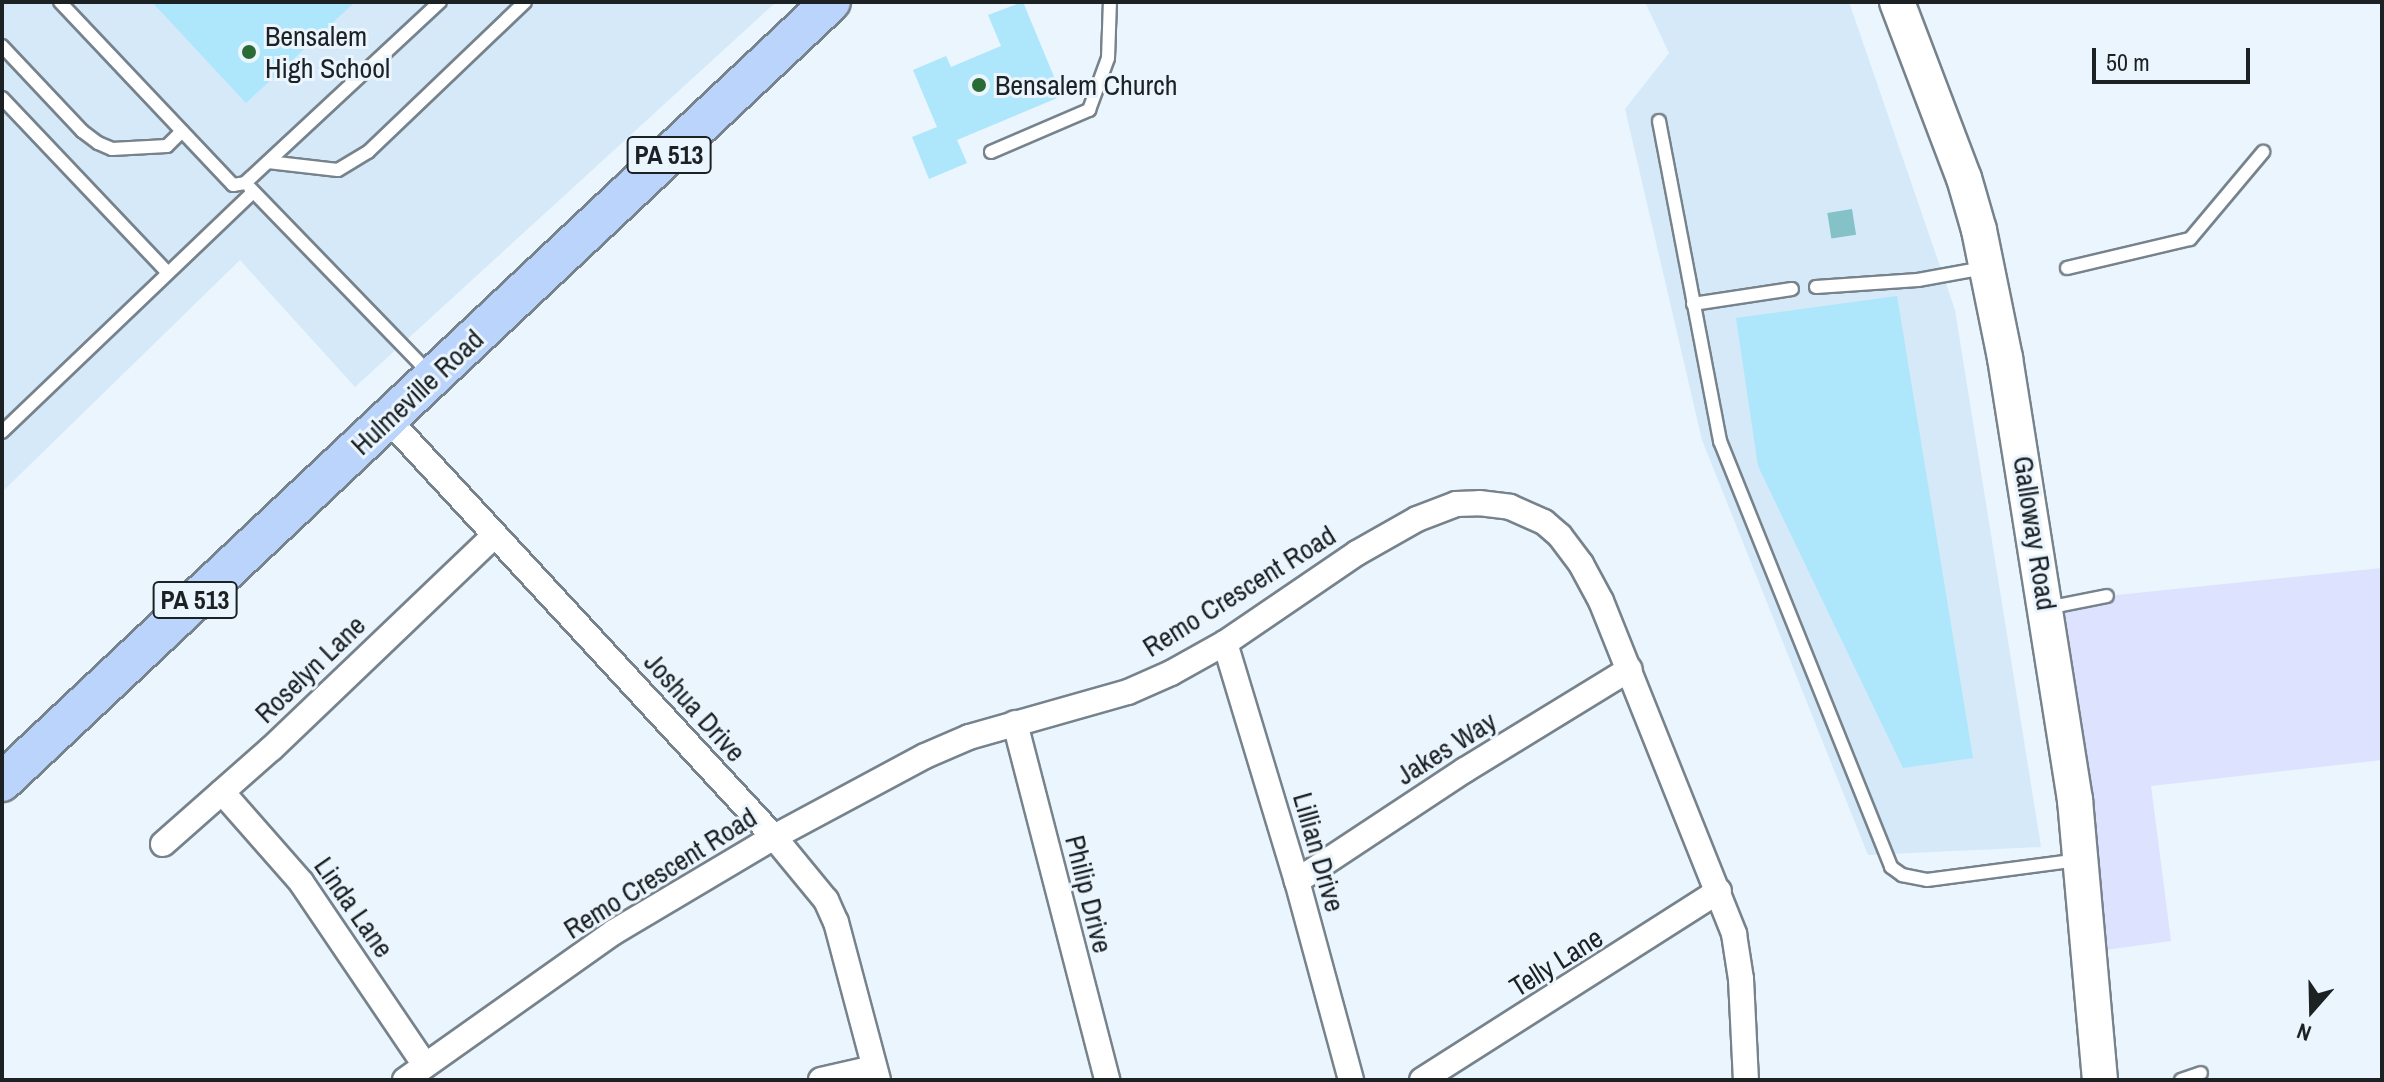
<!DOCTYPE html>
<style>
body{margin:0}
#map{position:relative;width:2384px;height:1082px;overflow:hidden;background:#eaf5fd;font-family:"Archivo Narrow",sans-serif}
div>[style]{position:absolute}
.built>*{inset:0;background:#d5e9f8}
.green>*{inset:0;background:#dde2fe}
.water>*{inset:0;background:#85c2c8;transform-origin:0 0}
.building>*{inset:0;background:#aee6fb}
.roads{filter:drop-shadow(2px 0 #77838c) drop-shadow(-2px 0 #77838c) drop-shadow(0 2px #77838c) drop-shadow(0 -2px #77838c)}
.lane>*{height:12px;margin:-6px;padding:0 6px;transform-origin:6px;border-radius:6px;background:#fff}
.street>*{height:24px;margin:-12px;padding:0 12px;transform-origin:12px;border-radius:12px;background:#fff}
.secondary>*{height:34px;margin:-17px;padding:0 17px;transform-origin:17px;border-radius:17px;background:#fff}
.primary>*{height:38px;margin:-19px;padding:0 19px;transform-origin:19px;border-radius:19px;background:#bbd4fc}
.dots>*{width:22px;height:22px;translate:-50% -50%;box-sizing:border-box;border:4px solid #eaf5fd;border-radius:50%}
span{translate:-50% -50%;white-space:nowrap;text-align:center;line-height:1.15;-webkit-text-stroke:6px #eaf5fd;paint-order:stroke}
.shield-label span{padding:2px 6px;background:#eaf5fd;border:2px solid;border-radius:6px;-webkit-text-stroke-width:0}
.shield-label{font-size:26px;color:#1c2124;font-weight:700}
.poi-label{font-size:28px;color:#1c2124}
.left{translate:0 -50%;text-align:left}
.street-label{font-size:28px;color:#1c2124}
.frame{position:absolute;inset:0;border:4px solid #1c2124;pointer-events:none}
.north{position:absolute;left:2272px;top:970px;width:80px;height:80px;-webkit-text-stroke:6px #eaf5fd;paint-order:stroke;rotate:200deg;font-size:22px;font-weight:700;line-height:32px;text-align:center;color:#1c2124}
.north::after{content:'';display:block;margin:auto;width:28px;height:36px;background:#1c2124;clip-path:polygon(50% 0,100% 100%,50% 72%,0 100%)}
.scale{position:absolute;left:2092px;top:48px;width:158px;height:36px;box-sizing:border-box;border:4px solid #1c2124;border-top:0;padding-left:10px;font-size:24px;line-height:28px;white-space:nowrap;color:#1c2124;-webkit-text-stroke:6px #eaf5fd;paint-order:stroke}
</style>
<div id="map">
<div class="built">
<i style="clip-path:polygon(2px 2px,776px 2px,355px 387px,240px 260px,2px 492px)"></i>
<i style="clip-path:polygon(1645px 2px,1849px 2px,1955px 310px,2041px 847px,1868px 855px,1702px 440px,1625px 109px,1669px 53px)"></i>
</div>
<div class="green">
<i style="clip-path:polygon(2382px 568px,2382px 760px,2151px 786px,2171px 941px,2090px 952px,2047px 608px,2107px 596px)"></i>
</div>
<div class="water">
<i style="left:1852px;top:209px;width:26px;height:25px;rotate:81deg"></i>
</div>
<div class="building">
<i style="clip-path:polygon(152px 2px,355px 2px,246px 103px)"></i>
<i style="clip-path:polygon(1023px 2px,1062px 96px,957px 140px,967px 163px,929px 179px,912px 137px,937px 127px,913px 70px,946px 56px,951px 67px,1001px 46px,988px 15px)"></i>
<i style="clip-path:polygon(1897px 296px,1973px 758px,1903px 768px,1758px 466px,1736px 318px)"></i>
</div>
<div class="roads">
<div class="lane">
<i style="left:60px;top:2px;width:252px;rotate:46.6deg"></i>
<i style="left:233px;top:185px;width:12px;rotate:-9deg"></i>
<i style="left:245px;top:183px;width:266px;rotate:-42.9deg"></i>
<i style="left:2px;top:46px;width:117px;rotate:46.7deg"></i>
<i style="left:82px;top:131px;width:20px;rotate:37deg"></i>
<i style="left:98px;top:143px;width:15px;rotate:23deg"></i>
<i style="left:112px;top:149px;width:55px;rotate:-3.1deg"></i>
<i style="left:167px;top:146px;width:21px;rotate:-45deg"></i>
<i style="left:2px;top:98px;width:241px;rotate:46.5deg"></i>
<i style="left:1659px;top:121px;width:326px;rotate:79.2deg"></i>
<i style="left:1720px;top:441px;width:459px;rotate:68.1deg"></i>
<i style="left:1891px;top:867px;width:14px;rotate:36deg"></i>
<i style="left:1902px;top:875px;width:25px;rotate:11deg"></i>
<i style="left:1927px;top:880px;width:152px;rotate:-7.5deg"></i>
<i style="left:991px;top:152px;width:107px;rotate:-23.2deg"></i>
<i style="left:1089px;top:110px;width:55px;rotate:-69.9deg"></i>
<i style="left:1108px;top:58px;width:56px;rotate:-88deg"></i>
<i style="left:268px;top:162px;width:70px;rotate:6.5deg"></i>
<i style="left:338px;top:170px;width:35px;rotate:-31deg"></i>
<i style="left:368px;top:152px;width:217px;rotate:-43.7deg"></i>
<i style="left:250px;top:188px;width:257px;rotate:45.9deg"></i>
<i style="left:2067px;top:268px;width:126px;rotate:-13.3deg"></i>
<i style="left:2190px;top:239px;width:114px;rotate:-50deg"></i>
<i style="left:1816px;top:287px;width:102px;rotate:-3.9deg"></i>
<i style="left:1918px;top:280px;width:67px;rotate:-10.3deg"></i>
<i style="left:1693px;top:304px;width:100px;rotate:-8.6deg"></i>
<i style="left:2px;top:432px;width:347px;rotate:-43.7deg"></i>
<i style="left:2047px;top:608px;width:61px;rotate:-11.3deg"></i>
<i style="left:2181px;top:1080px;width:21px;rotate:-19deg"></i>
</div>
<div class="street">
<i style="left:388px;top:419px;width:569px;rotate:47.28deg"></i>
<i style="left:774px;top:837px;width:82px;rotate:50.5deg"></i>
<i style="left:826px;top:900px;width:24px;rotate:66deg"></i>
<i style="left:836px;top:922px;width:163px;rotate:75.1deg"></i>
<i style="left:1225px;top:643px;width:249px;rotate:73.2deg"></i>
<i style="left:1297px;top:881px;width:206px;rotate:74.8deg"></i>
<i style="left:1015px;top:723px;width:369px;rotate:75.5deg"></i>
<i style="left:222px;top:792px;width:120px;rotate:48.7deg"></i>
<i style="left:301px;top:882px;width:221px;rotate:55.9deg"></i>
<i style="left:163px;top:844px;width:145px;rotate:-41.4deg"></i>
<i style="left:272px;top:748px;width:308px;rotate:-43.7deg"></i>
<i style="left:1297px;top:881px;width:201px;rotate:-33.5deg"></i>
<i style="left:1465px;top:770px;width:193px;rotate:-31.5deg"></i>
<i style="left:405px;top:1080px;width:256px;rotate:-35.3deg"></i>
<i style="left:614px;top:932px;width:186px;rotate:-30.7deg"></i>
<i style="left:774px;top:837px;width:171px;rotate:-28.2deg"></i>
<i style="left:925px;top:756px;width:48px;rotate:-23.4deg"></i>
<i style="left:969px;top:737px;width:165px;rotate:-15.8deg"></i>
<i style="left:1128px;top:692px;width:47px;rotate:-23.8deg"></i>
<i style="left:1171px;top:673px;width:62px;rotate:-29.1deg"></i>
<i style="left:1225px;top:643px;width:160px;rotate:-34.3deg"></i>
<i style="left:1357px;top:553px;width:69px;rotate:-29.5deg"></i>
<i style="left:1417px;top:519px;width:42px;rotate:-21deg"></i>
<i style="left:1456px;top:504px;width:23px;rotate:-2deg"></i>
<i style="left:1479px;top:503px;width:31px;rotate:7deg"></i>
<i style="left:1510px;top:507px;width:37px;rotate:24deg"></i>
<i style="left:1544px;top:522px;width:21px;rotate:41deg"></i>
<i style="left:1560px;top:536px;width:35px;rotate:53deg"></i>
<i style="left:1581px;top:564px;width:42px;rotate:61.6deg"></i>
<i style="left:1601px;top:601px;width:359px;rotate:68.2deg"></i>
<i style="left:1734px;top:934px;width:46px;rotate:81.2deg"></i>
<i style="left:1741px;top:979px;width:101px;rotate:87.2deg"></i>
<i style="left:821px;top:1080px;width:54px;rotate:-12.8deg"></i>
<i style="left:1422px;top:1080px;width:352px;rotate:-32.5deg"></i>
</div>
<div class="secondary">
<i style="left:1897px;top:2px;width:188px;rotate:69.2deg"></i>
<i style="left:1964px;top:178px;width:54px;rotate:73.9deg"></i>
<i style="left:1979px;top:230px;width:131px;rotate:78.5deg"></i>
<i style="left:2005px;top:358px;width:448px;rotate:81deg"></i>
<i style="left:2075px;top:800px;width:281px;rotate:84.9deg"></i>
</div>
<div class="primary">
<i style="left:2px;top:782px;width:1138px;rotate:-43.26deg"></i>
</div>
</div>
<div class="dots">
<i style="left:249px;top:52px;background:#2b6c36"></i>
<i style="left:979px;top:85px;background:#2b6c36"></i>
</div>
<div class="shield-label">
<span style="left:669px;top:155px">PA 513</span>
<span style="left:195px;top:600px">PA 513</span>
</div>
<div class="poi-label">
<span class="left" style="left:265px;top:52px">Bensalem<br>High School</span>
<span class="left" style="left:995px;top:85px">Bensalem Church</span>
</div>
<div class="street-label">
<span style="left:417px;top:392px;rotate:-43deg">Hulmeville Road</span>
<span style="left:2035px;top:533px;rotate:81deg">Galloway Road</span>
<span style="left:1239px;top:591px;rotate:-32deg">Remo Crescent Road</span>
<span style="left:310px;top:669px;rotate:-44deg">Roselyn Lane</span>
<span style="left:695px;top:707px;rotate:48deg">Joshua Drive</span>
<span style="left:1446px;top:748px;rotate:-32deg">Jakes Way</span>
<span style="left:1319px;top:852px;rotate:74deg">Lillian Drive</span>
<span style="left:660px;top:873px;rotate:-32deg">Remo Crescent Road</span>
<span style="left:1089px;top:894px;rotate:76deg">Philip Drive</span>
<span style="left:354px;top:907px;rotate:55deg">Linda Lane</span>
<span style="left:1556px;top:962px;rotate:-32deg">Telly Lane</span>
</div>
<div class="frame"></div>
<div class="north">N</div>
<div class="scale">50 m</div>
</div>
